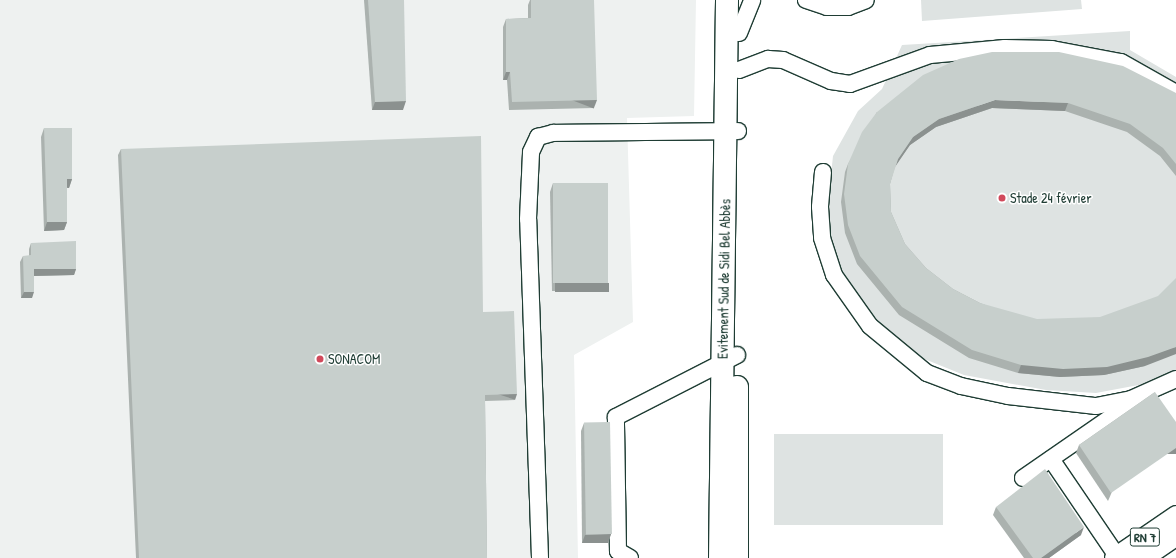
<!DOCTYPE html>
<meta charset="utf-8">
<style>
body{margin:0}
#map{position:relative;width:1176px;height:558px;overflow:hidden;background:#fff;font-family:"Patrick Hand",sans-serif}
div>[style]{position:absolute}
.built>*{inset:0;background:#eef1f0}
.green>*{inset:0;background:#dee3e2;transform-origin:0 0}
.roads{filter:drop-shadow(1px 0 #1f3d34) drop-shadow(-1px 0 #1f3d34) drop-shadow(0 1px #1f3d34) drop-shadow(0 -1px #1f3d34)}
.minor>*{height:16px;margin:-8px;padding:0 8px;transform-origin:8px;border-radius:8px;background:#fff}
.major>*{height:21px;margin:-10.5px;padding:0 10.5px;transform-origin:10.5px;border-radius:10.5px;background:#fff}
.highway>*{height:22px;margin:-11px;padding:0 11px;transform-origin:11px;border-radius:11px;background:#fff}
.wall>*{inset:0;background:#abb2af}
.shaded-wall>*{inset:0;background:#8b918f;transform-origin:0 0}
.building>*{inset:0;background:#c7cfcc;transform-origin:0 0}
.dots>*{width:11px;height:11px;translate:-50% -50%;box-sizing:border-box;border:2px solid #fff;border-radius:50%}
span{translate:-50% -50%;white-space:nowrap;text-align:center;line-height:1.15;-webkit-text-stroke:3px #fff;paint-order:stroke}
.shield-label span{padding:1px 3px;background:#fff;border:1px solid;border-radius:3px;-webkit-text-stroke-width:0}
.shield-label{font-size:13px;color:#1f3d34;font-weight:700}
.poi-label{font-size:14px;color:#1f3d34}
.left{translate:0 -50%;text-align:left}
.street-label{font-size:14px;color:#1f3d34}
</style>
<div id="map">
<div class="built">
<i style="clip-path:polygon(0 0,696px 0,694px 116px,627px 118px,633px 322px,574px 355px,578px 558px,0 558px)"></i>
</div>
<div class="green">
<i style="clip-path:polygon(921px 0,1081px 0,1082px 9px,922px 21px)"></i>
<i style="clip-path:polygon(1130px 31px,1130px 50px,1176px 77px,1176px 378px,1096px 393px,1046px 390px,964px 375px,917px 356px,881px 324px,854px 292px,837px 263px,829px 233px,827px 212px,833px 156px,858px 111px,882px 89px,902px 45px)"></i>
<i style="left:774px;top:434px;width:169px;height:91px"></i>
</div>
<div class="roads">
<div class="minor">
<i style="left:806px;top:0;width:22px;rotate:18deg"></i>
<i style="left:827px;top:7px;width:21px"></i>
<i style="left:848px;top:7px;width:19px;rotate:-21deg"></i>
<i style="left:739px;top:33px;width:35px;rotate:-68deg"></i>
<i style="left:739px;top:70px;width:31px;rotate:-21deg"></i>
<i style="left:768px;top:59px;width:15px;rotate:4deg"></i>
<i style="left:783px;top:60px;width:52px;rotate:23.6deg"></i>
<i style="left:831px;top:81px;width:19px;rotate:9deg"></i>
<i style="left:850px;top:84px;width:85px;rotate:-19.9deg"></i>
<i style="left:930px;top:55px;width:75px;rotate:-5.3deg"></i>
<i style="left:1005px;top:48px;width:47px;rotate:1.2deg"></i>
<i style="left:1052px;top:49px;width:70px;rotate:10.7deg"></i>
<i style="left:1121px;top:62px;width:63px;rotate:29.4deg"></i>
<i style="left:823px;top:172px;width:35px;rotate:95deg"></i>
<i style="left:820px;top:207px;width:31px;rotate:86deg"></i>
<i style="left:822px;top:238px;width:39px;rotate:72deg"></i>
<i style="left:834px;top:275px;width:62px;rotate:54.8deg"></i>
<i style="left:870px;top:326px;width:74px;rotate:39.5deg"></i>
<i style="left:927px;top:373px;width:36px;rotate:21deg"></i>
<i style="left:961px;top:386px;width:48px;rotate:12deg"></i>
<i style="left:1008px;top:396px;width:89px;rotate:6.5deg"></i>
<i style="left:1096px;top:406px;width:36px;rotate:-11deg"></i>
<i style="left:1131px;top:399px;width:49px;rotate:-24deg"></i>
<i style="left:1051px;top:459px;width:117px;rotate:55.8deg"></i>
<i style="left:1023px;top:478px;width:134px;rotate:-34.6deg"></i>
<i style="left:540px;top:558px;width:339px;rotate:-92deg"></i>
<i style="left:528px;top:219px;width:67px;rotate:-87.4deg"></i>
<i style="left:531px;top:152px;width:17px;rotate:-65deg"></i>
<i style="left:538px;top:137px;width:16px;rotate:-15deg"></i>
<i style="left:553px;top:133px;width:185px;rotate:-0.6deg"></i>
<i style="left:630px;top:558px;width:14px;rotate:-150deg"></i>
<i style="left:618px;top:551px;width:134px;rotate:-90.9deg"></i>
<i style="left:616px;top:417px;width:136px;rotate:-27.1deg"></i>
</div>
<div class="major">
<i style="left:1115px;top:558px;width:74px;rotate:-34.5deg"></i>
<i style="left:1141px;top:558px;width:42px;rotate:-34.4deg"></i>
</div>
<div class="highway">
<i style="left:720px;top:558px;width:558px;rotate:-89.28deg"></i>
<i style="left:737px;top:558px;width:171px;rotate:-90deg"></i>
</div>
</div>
<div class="wall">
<i style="clip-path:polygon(364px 0,404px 0,403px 110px,372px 110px)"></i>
<i style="clip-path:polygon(530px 0,594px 0,594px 108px,509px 110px,507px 80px,503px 80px,503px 27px,506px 19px,528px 18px,528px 5px)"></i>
<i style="clip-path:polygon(1176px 93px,1176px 176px,1160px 156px,1127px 132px,1065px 111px,992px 108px,936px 127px,910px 145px,895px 166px,890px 184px,891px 212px,905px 244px,926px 268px,953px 289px,980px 303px,1145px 366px,1104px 375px,1060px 377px,1018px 373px,969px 358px,899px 315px,857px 264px,845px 233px,841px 202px,845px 172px,848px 164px,877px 112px)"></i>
<i style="clip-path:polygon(44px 128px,72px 179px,69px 188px,67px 188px,67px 222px,64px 230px,44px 231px,41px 137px)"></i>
<i style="clip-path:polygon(121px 149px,483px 312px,515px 400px,485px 401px,487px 558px,136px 558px,118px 155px)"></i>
<i style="clip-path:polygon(553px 183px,606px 291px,552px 291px,550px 192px)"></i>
<i style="clip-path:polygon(31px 243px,76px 269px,74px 275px,34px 276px,32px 298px,21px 298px,20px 262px,23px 256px,29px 256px,29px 249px)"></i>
<i style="clip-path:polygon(1155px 392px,1108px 501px,1076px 453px,1079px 445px)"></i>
<i style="clip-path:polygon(584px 423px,611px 534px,608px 543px,582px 543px,581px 431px)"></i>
<i style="clip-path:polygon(996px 507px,1081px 535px,1049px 558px,1024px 558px,993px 515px)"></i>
</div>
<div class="shaded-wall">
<i style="clip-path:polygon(506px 72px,510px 72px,507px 80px,503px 80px)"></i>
<i style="left:597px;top:100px;width:9px;height:85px;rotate:111deg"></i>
<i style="clip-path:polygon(995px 100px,1068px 103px,1065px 111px,992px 108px,936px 127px,910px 145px,895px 167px,898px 159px,913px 137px,939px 119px)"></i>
<i style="clip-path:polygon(406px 101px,403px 110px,372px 110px,375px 102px)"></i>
<i style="clip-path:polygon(67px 179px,72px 179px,69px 188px,64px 187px)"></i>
<i style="clip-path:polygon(47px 222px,67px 222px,64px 230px,44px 231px)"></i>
<i style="clip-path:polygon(34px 269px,76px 269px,74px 275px,32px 276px)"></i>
<i style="left:555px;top:283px;width:54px;height:9px"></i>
<i style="clip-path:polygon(24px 292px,34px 292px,32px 298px,21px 298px)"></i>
<i style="clip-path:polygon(1176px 347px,1176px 354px,1145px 366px,1104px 375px,1060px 377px,1018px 373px,1021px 365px)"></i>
<i style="left:517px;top:394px;width:6px;height:32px;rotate:108deg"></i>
<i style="left:1176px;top:448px;width:6px;height:79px;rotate:90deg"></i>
<i style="clip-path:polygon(1084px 527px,1081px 535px,1049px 558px,1041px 558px)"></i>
<i style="clip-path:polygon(611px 534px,608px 543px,582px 543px,585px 535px)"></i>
</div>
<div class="building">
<i style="clip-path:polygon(368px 0,404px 0,406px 101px,375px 102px)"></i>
<i style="clip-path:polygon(531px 0,594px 0,597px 100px,512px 102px,510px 72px,506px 72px,506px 19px,531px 18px)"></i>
<i style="clip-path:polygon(992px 52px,1059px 52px,1123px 66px,1176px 93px,1176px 164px,1163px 148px,1130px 124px,1068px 103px,995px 100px,939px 119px,913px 137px,898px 159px,890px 184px,891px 212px,905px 244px,926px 268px,953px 289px,980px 303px,1037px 319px,1100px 317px,1158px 296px,1176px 278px,1176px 347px,1148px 357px,1107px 367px,1063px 369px,1021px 365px,972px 350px,902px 307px,860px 256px,848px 225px,844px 194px,848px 164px,862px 132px,877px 112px,923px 75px,959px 59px)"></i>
<i style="clip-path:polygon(44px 128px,72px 128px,72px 179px,67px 179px,67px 222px,47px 222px)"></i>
<i style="clip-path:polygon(481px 136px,483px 312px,514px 311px,517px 394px,485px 395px,487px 558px,139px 558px,121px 149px)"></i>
<i style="left:553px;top:183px;width:55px;height:100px"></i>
<i style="clip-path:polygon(76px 241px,76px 269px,34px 269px,34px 292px,24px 292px,23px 256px,31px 255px,31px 243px)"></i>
<i style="clip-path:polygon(1155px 392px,1176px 422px,1176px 448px,1111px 493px,1079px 445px)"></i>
<i style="left:610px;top:422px;width:112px;height:26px;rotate:89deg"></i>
<i style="clip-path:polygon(1045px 469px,1084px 527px,1041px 558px,1033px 558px,996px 507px)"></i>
</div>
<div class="dots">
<i style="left:1002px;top:198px;background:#d1495b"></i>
<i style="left:320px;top:359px;background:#d1495b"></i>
</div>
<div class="shield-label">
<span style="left:1145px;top:537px">RN 7</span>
</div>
<div class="poi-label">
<span class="left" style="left:1010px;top:198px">Stade 24 février</span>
<span class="left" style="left:328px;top:359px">SONACOM</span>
</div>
<div class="street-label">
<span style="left:724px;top:279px;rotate:-89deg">Evitement Sud de Sidi Bel Abbès</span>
</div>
</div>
